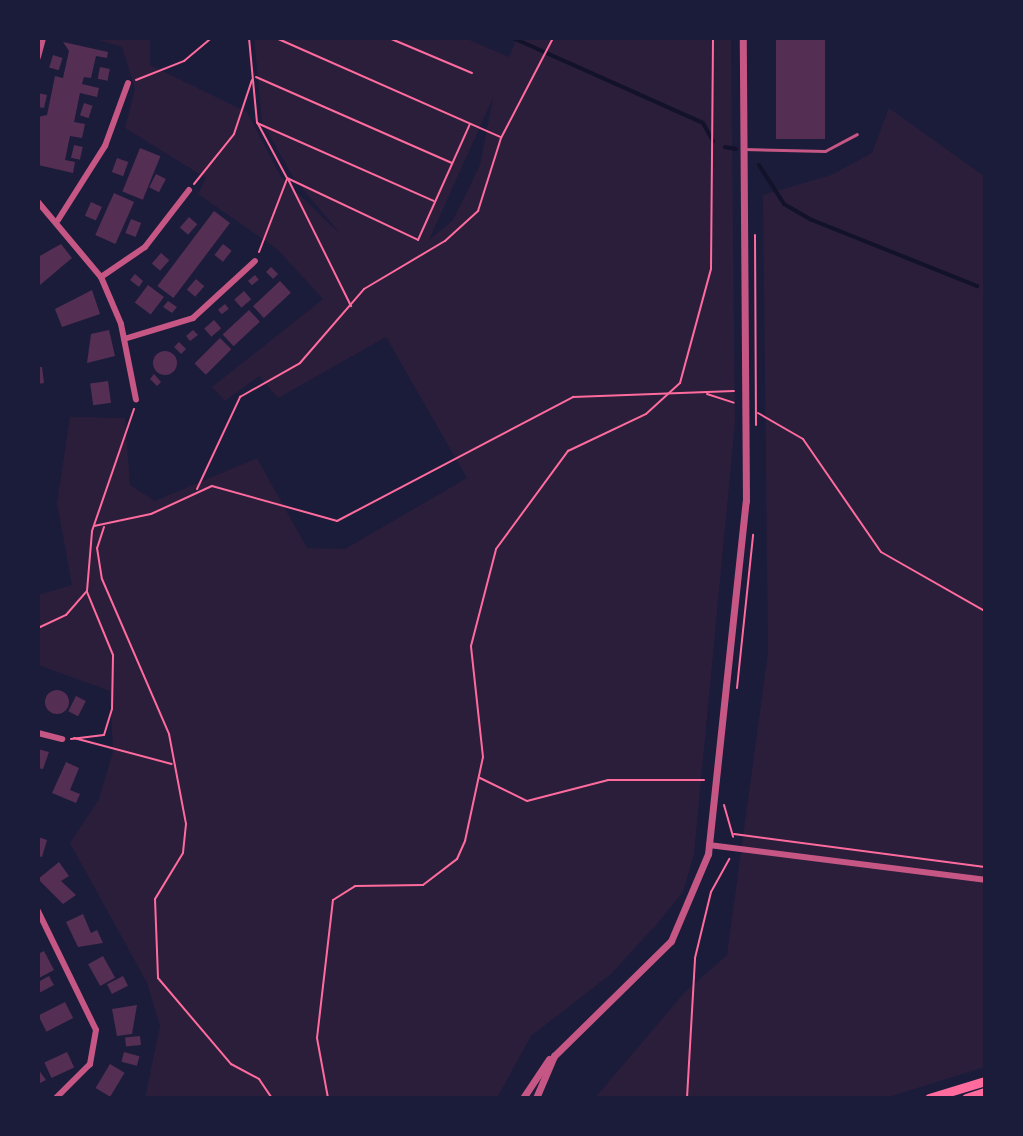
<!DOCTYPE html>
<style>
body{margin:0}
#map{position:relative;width:1023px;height:1136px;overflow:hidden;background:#1b1b3a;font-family:Commissioner,sans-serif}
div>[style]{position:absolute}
.green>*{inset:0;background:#2a1e3b}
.stream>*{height:4px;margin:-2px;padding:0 2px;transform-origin:2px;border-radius:2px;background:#12122b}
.building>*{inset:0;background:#542f53;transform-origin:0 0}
.round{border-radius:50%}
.path>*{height:2px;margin:-1px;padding:0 1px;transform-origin:1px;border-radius:1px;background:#ff6b9d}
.service>*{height:3px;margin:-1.5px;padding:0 1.5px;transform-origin:1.5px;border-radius:1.5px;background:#c65784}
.minor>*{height:6px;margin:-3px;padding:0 3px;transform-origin:3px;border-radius:3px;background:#c65784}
.tertiary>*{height:7px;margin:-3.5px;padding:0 3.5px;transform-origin:3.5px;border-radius:3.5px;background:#c65784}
.primary>*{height:9px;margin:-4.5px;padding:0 4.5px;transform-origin:4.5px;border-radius:4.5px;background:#ff6b9d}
span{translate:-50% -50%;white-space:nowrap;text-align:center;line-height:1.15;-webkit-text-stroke:6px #1b1b3a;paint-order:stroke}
.frame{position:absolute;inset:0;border:40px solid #1b1b3a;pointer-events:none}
</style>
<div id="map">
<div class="green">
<i style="clip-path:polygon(evenodd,92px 38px,150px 38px,150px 65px,247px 112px,281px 177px,341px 235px,293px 177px,262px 122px,254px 38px,465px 38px,509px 57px,517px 38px,731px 38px,735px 423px,694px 854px,683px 892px,656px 925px,611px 974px,531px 1036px,497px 1098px,145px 1098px,160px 1026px,147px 983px,70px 843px,99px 799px,113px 752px,110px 691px,38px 665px,38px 595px,72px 585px,57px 503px,70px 417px,125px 418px,130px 485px,155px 501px,257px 458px,307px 548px,345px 549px,467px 478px,386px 337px,278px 398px,259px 376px,225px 401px,212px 387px,323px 299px,277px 249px,198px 194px,206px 178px,125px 128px,135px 89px,122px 47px,92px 38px,493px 98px,480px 165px,453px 220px,429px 240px,493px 98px)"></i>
<i style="clip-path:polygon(889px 108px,985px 177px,985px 1067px,885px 1098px,595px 1098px,684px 993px,727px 955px,768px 652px,763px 195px,831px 175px,872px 153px)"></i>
</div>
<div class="stream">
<i style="left:513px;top:38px;width:208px;rotate:24.1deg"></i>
<i style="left:703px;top:123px;width:21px;rotate:61deg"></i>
<i style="left:725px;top:147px;width:11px;rotate:10deg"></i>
<i style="left:759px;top:165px;width:46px;rotate:57.3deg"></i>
<i style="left:784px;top:204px;width:32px;rotate:30deg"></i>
<i style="left:812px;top:220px;width:178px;rotate:21.8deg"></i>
</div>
<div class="building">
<i style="left:776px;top:38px;width:49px;height:101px"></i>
<i style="clip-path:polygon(63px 42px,108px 52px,107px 58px,96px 56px,91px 78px,84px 77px,82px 84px,99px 88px,97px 97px,80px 93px,74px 122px,85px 124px,82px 138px,70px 136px,65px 160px,75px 162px,73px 173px,38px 165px,38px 117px,47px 115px,55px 76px,63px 78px,69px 51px)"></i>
<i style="left:53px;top:55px;width:10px;height:13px;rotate:17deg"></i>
<i style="left:100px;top:67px;width:10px;height:12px;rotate:11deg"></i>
<i style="clip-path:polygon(38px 93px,47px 95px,44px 108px,38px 107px)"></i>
<i style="left:84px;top:103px;width:9px;height:13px;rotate:18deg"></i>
<i style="left:74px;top:145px;width:9px;height:13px;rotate:13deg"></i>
<i style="left:140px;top:148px;width:22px;height:47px;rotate:22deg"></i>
<i style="left:117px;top:158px;width:12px;height:15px;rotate:20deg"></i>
<i style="left:156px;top:174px;width:11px;height:15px;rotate:27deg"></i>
<i style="left:114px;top:193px;width:22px;height:46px;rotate:24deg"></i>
<i style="left:91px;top:202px;width:12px;height:15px;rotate:24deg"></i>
<i style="left:214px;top:211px;width:20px;height:94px;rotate:37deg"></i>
<i style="left:189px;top:217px;width:11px;height:14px;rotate:41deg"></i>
<i style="left:131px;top:219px;width:11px;height:15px;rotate:22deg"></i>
<i style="clip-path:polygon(61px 244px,72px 258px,40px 285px,38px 257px)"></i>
<i style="left:223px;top:244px;width:11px;height:14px;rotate:38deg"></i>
<i style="left:161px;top:253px;width:11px;height:14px;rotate:41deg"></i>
<i style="left:271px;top:267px;width:10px;height:7px;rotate:45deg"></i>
<i style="clip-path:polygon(135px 274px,143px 281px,139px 287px,130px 280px)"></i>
<i style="left:255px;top:275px;width:6px;height:9px;rotate:51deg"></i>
<i style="left:196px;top:279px;width:11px;height:14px;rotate:41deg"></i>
<i style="left:280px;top:281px;width:16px;height:37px;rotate:47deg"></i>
<i style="left:148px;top:285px;width:20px;height:22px;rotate:37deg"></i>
<i style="clip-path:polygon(92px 290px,100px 314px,62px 327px,55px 309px)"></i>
<i style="left:244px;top:291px;width:11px;height:13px;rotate:49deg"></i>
<i style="clip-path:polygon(168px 301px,177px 307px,172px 313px,163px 307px)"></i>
<i style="left:225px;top:304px;width:6px;height:9px;rotate:51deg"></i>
<i style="left:249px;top:310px;width:16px;height:36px;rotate:47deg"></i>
<i style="left:214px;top:320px;width:11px;height:13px;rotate:49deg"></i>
<i style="clip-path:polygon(109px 330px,115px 356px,87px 363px,91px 334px)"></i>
<i style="clip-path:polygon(193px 330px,198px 335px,190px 341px,186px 336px)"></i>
<i style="left:220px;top:338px;width:16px;height:36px;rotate:45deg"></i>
<i style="left:179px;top:342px;width:10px;height:7px;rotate:45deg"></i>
<i class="round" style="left:153px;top:351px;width:24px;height:24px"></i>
<i style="clip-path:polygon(38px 367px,42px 367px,44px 383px,38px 384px)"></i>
<i style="clip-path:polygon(154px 374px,161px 382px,157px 386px,150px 379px)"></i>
<i style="left:108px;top:381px;width:22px;height:18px;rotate:82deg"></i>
<i class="round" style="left:45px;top:690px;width:24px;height:24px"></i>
<i style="left:76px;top:696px;width:11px;height:17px;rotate:27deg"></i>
<i style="clip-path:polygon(38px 749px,49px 752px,43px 769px,38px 768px)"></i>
<i style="clip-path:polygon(66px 762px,79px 768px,70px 790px,80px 794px,76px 803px,52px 793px)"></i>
<i style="clip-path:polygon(38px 837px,47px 840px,42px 857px,38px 856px)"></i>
<i style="clip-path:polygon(59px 862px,69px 876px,61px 881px,76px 895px,63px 904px,38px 879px)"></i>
<i style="clip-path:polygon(83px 914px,91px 933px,97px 930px,103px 943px,78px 947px,66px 922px)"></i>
<i style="clip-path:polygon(44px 951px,54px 970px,39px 978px,38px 954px)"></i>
<i style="left:103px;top:956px;width:25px;height:17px;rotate:61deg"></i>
<i style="clip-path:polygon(49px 976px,54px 985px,39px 993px,38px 982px)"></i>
<i style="left:123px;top:976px;width:11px;height:18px;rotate:63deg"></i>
<i style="left:65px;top:1002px;width:18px;height:30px;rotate:63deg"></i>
<i style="clip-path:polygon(137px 1005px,132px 1034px,117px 1036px,112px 1009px)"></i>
<i style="left:140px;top:1036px;width:9px;height:15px;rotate:84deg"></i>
<i style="left:67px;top:1052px;width:17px;height:25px;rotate:65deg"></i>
<i style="left:124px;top:1052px;width:16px;height:10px;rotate:15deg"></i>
<i style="left:110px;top:1064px;width:17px;height:28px;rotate:31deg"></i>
<i style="clip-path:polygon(38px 1069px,46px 1080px,40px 1083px,38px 1080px)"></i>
</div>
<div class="path">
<i style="left:249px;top:38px;width:84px;rotate:84.6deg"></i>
<i style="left:257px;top:122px;width:64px;rotate:61.8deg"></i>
<i style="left:287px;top:178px;width:145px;rotate:25.3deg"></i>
<i style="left:418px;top:240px;width:127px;rotate:-65.9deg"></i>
<i style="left:276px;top:38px;width:245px;rotate:23.8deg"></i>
<i style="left:389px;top:38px;width:90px;rotate:22.9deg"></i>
<i style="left:256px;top:77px;width:214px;rotate:23.7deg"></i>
<i style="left:136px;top:80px;width:52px;rotate:-21.6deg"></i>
<i style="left:184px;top:61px;width:35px;rotate:-40deg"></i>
<i style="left:257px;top:123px;width:193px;rotate:23.8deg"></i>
<i style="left:288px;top:179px;width:142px;rotate:63.6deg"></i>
<i style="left:194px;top:184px;width:64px;rotate:-51.3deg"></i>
<i style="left:234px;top:134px;width:57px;rotate:-71.6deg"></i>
<i style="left:755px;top:235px;width:190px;rotate:89.7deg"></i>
<i style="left:259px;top:252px;width:78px;rotate:-69deg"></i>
<i style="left:707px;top:394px;width:28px;rotate:18deg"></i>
<i style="left:758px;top:413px;width:52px;rotate:30deg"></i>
<i style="left:803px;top:439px;width:137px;rotate:55.4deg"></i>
<i style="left:881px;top:552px;width:120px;rotate:29.6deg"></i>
<i style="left:197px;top:489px;width:102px;rotate:-64.9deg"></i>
<i style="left:240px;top:397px;width:69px;rotate:-29.5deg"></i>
<i style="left:300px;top:363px;width:98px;rotate:-49.1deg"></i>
<i style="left:364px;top:289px;width:94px;rotate:-30.7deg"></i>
<i style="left:445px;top:241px;width:45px;rotate:-42.3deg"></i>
<i style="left:478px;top:211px;width:77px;rotate:-72.5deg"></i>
<i style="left:501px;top:138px;width:113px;rotate:-62.5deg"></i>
<i style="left:94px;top:526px;width:58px;rotate:-11.9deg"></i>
<i style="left:151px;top:514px;width:67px;rotate:-24.7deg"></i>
<i style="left:212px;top:486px;width:130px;rotate:15.6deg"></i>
<i style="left:337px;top:521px;width:267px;rotate:-27.7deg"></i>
<i style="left:573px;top:397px;width:161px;rotate:-2.1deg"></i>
<i style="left:104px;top:527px;width:22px;rotate:108deg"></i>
<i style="left:97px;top:548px;width:31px;rotate:81deg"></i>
<i style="left:102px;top:579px;width:169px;rotate:66.6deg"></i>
<i style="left:169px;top:734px;width:92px;rotate:79.3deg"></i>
<i style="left:186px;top:824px;width:29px;rotate:96deg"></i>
<i style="left:183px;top:853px;width:54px;rotate:121.3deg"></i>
<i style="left:155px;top:899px;width:79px;rotate:87.8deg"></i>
<i style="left:158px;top:978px;width:113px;rotate:49.7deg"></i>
<i style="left:231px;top:1064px;width:32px;rotate:28deg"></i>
<i style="left:259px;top:1079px;width:23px;rotate:56deg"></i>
<i style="left:38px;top:628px;width:31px;rotate:-25deg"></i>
<i style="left:66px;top:615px;width:32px;rotate:-49deg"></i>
<i style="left:87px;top:591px;width:60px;rotate:-85.2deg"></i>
<i style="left:92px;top:531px;width:129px;rotate:-71deg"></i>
<i style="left:737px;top:688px;width:154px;rotate:-84deg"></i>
<i style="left:74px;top:738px;width:101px;rotate:14.9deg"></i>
<i style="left:71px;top:739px;width:33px;rotate:-7deg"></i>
<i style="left:104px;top:735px;width:27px;rotate:-73deg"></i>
<i style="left:112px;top:709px;width:54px;rotate:-88.9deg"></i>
<i style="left:113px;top:655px;width:68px;rotate:-112.4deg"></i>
<i style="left:480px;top:778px;width:52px;rotate:26.1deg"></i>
<i style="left:527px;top:801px;width:84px;rotate:-14.5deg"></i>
<i style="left:608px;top:780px;width:96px"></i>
<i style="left:724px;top:805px;width:33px;rotate:74deg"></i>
<i style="left:734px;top:834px;width:253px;rotate:7.5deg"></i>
<i style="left:328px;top:1098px;width:61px;rotate:-100.4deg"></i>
<i style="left:317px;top:1038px;width:139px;rotate:-83.4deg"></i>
<i style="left:333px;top:900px;width:26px;rotate:-32deg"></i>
<i style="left:355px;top:886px;width:68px;rotate:-0.8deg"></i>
<i style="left:423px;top:885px;width:43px;rotate:-37.4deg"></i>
<i style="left:457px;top:859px;width:20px;rotate:-66deg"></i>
<i style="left:465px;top:841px;width:86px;rotate:-77.9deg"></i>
<i style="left:483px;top:757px;width:112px;rotate:-96.2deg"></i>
<i style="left:471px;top:646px;width:100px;rotate:-75.5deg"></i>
<i style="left:496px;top:549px;width:122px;rotate:-53.7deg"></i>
<i style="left:568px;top:451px;width:86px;rotate:-25.4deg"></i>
<i style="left:646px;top:414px;width:46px;rotate:-42.4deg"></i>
<i style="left:680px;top:383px;width:118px;rotate:-74.8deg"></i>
<i style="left:711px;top:269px;width:231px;rotate:-89.5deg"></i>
<i style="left:687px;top:1098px;width:140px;rotate:-86.7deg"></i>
<i style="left:695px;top:958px;width:68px;rotate:-76.4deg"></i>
<i style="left:711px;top:892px;width:38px;rotate:-61deg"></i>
</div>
<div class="service">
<i style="left:744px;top:149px;width:81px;rotate:1.4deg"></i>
<i style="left:825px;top:151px;width:36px;rotate:-28deg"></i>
</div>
<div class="minor">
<i style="left:38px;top:57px;width:20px;rotate:-75deg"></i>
<i style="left:38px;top:202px;width:98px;rotate:50deg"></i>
<i style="left:101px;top:277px;width:51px;rotate:66.9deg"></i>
<i style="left:121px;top:324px;width:77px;rotate:78.8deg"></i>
<i style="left:58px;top:220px;width:88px;rotate:-57.6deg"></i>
<i style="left:105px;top:146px;width:67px;rotate:-69.9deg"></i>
<i style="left:101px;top:277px;width:53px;rotate:-34.3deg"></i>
<i style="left:145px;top:247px;width:72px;rotate:-52.3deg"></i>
<i style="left:124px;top:339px;width:72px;rotate:-16.9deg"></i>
<i style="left:193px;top:318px;width:84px;rotate:-42.6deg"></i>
<i style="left:38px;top:733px;width:25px;rotate:14deg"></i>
<i style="left:709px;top:845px;width:278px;rotate:7.2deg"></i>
<i style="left:38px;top:911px;width:132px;rotate:64deg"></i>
<i style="left:96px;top:1030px;width:35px;rotate:100deg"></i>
<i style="left:90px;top:1064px;width:48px;rotate:135deg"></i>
</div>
<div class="tertiary">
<i style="left:523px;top:1098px;width:47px;rotate:-56.3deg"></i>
<i style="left:536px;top:1098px;width:46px;rotate:-66.8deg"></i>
<i style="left:554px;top:1056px;width:164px;rotate:-44.5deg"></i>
<i style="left:671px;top:941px;width:95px;rotate:-67deg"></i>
<i style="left:708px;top:854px;width:355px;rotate:-83.9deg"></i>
<i style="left:746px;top:501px;width:463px;rotate:-90.4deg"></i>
</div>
<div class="primary">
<i style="left:929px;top:1098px;width:59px;rotate:-16.9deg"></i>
<i style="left:966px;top:1098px;width:20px;rotate:-18deg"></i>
</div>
<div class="frame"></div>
</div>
